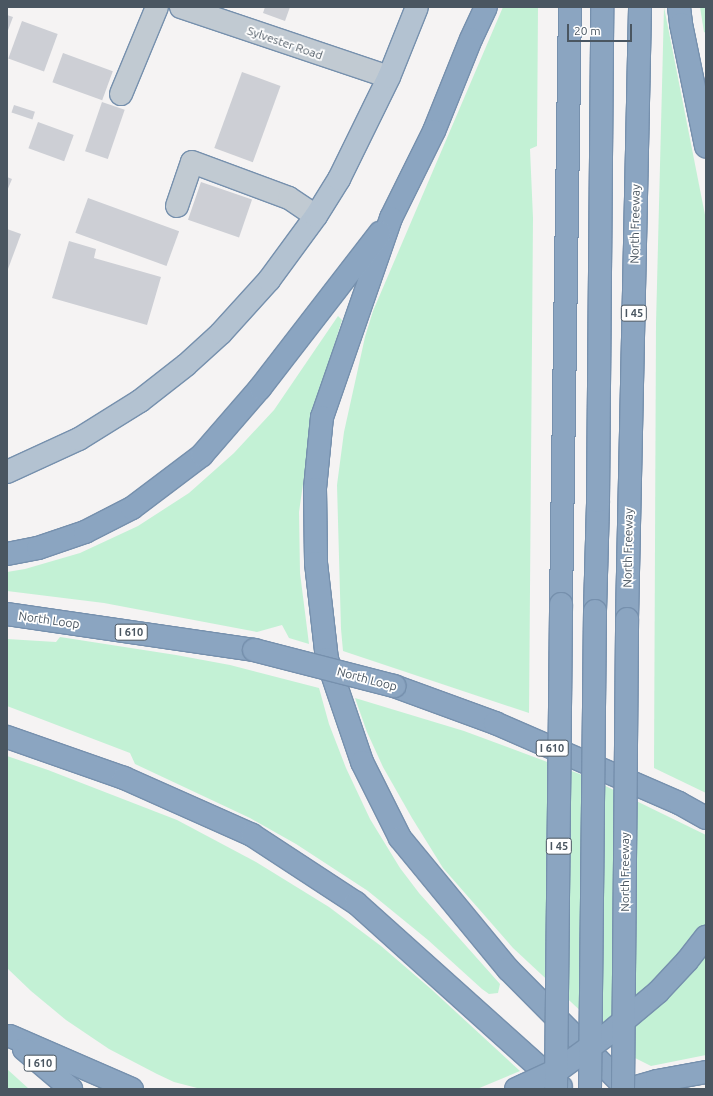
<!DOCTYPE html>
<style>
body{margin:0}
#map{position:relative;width:713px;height:1096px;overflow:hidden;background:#f5f3f3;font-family:Ubuntu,sans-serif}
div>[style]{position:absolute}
.green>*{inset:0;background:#c3f1d5}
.building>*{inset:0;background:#cdcfd5;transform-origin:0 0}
.roads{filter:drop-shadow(1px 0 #7690ad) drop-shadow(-1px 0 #7690ad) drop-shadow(0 1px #7690ad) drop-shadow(0 -1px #7690ad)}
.minor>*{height:22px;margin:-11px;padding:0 11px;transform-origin:11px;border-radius:11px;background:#c1cad2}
.major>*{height:22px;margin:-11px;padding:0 11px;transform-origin:11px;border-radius:11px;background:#b3c2d1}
.highway>*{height:22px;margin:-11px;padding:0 11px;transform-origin:11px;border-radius:11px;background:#8ba5c1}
.bridges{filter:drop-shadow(1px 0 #7690ad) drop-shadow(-1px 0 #7690ad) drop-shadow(0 1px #7690ad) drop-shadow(0 -1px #7690ad)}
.highway-bridge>*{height:22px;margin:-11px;padding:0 11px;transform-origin:11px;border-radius:11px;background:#8ba5c1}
span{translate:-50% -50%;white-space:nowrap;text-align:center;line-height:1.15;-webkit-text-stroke:3.5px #fff;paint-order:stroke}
.shield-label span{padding:1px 3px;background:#fff;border:1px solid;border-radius:3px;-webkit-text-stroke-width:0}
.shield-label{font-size:11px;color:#4a5661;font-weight:700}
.street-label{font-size:12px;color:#4a5661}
.frame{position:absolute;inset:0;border:8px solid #4a5661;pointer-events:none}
.scale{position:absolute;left:567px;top:24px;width:65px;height:18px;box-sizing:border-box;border:2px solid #4a5661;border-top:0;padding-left:5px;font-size:12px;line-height:14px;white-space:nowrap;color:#4a5661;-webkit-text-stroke:3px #fff;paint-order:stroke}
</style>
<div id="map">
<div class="green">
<i style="clip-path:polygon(503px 7px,538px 7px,537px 146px,530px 149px,533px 218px,529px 713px,343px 651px,341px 629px,337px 485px,344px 432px,365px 337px,373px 311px)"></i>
<i style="clip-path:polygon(664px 7px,706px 220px,706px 793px,654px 768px,656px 324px)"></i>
<i style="clip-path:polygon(700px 7px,706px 7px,706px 33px,704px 32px)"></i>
<i style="clip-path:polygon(338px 316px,342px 320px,313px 414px,299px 512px,300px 573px,309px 644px,289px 638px,282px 625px,257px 632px,104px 603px,7px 591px,7px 572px,25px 569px,80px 553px,138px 526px,189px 493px,234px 453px,274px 410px)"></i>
<i style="clip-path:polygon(60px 637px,176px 655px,230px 665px,319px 688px,329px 724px,346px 768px,370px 819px,400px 868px,419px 893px,500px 984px,498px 993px,489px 994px,482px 989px,428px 940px,368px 891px,296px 844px,250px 818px,135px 764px,130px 753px,7px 706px,7px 639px,56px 642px)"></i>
<i style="clip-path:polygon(355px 698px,464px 731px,585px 776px,706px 835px,706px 1055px,651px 1066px,633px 1057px,615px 1043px,513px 948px,443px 868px,412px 818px,383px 767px,367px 732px)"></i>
<i style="clip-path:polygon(7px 756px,48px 770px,177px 820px,256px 862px,329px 907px,381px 946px,431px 989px,520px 1071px,477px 1089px,201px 1089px,174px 1082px,157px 1074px,109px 1049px,66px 1020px,31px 991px,7px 968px)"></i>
<i style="clip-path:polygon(7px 1069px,29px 1089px,7px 1089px)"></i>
</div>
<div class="building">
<i style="clip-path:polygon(265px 7px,290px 7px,285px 21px,263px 13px)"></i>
<i style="clip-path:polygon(7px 15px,13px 17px,7px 33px)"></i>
<i style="left:22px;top:21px;width:38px;height:40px;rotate:20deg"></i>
<i style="left:63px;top:53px;width:53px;height:31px;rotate:20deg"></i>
<i style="left:242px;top:72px;width:41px;height:81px;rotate:20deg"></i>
<i style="left:102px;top:102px;width:24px;height:52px;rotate:19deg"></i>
<i style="left:14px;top:105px;width:22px;height:8px;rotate:18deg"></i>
<i style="left:38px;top:122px;width:38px;height:28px;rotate:20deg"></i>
<i style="clip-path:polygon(7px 177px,12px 179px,7px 191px)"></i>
<i style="left:201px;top:182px;width:54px;height:40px;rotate:19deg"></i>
<i style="left:88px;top:198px;width:97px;height:37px;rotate:20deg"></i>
<i style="clip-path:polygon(7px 229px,21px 234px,8px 269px,7px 268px)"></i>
<i style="clip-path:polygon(69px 241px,96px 249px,94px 258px,161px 277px,147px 325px,52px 298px)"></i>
</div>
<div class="roads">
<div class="minor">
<i style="left:181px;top:7px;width:219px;rotate:18.6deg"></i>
<i style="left:121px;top:94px;width:94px;rotate:-67.5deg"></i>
<i style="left:177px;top:206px;width:46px;rotate:-71.2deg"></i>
<i style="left:192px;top:162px;width:103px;rotate:20.4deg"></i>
<i style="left:289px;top:198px;width:32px;rotate:34deg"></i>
</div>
<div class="major">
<i style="left:7px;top:472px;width:79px;rotate:-24.6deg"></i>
<i style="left:79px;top:439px;width:72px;rotate:-31.9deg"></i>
<i style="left:140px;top:401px;width:58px;rotate:-38deg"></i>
<i style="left:186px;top:365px;width:47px;rotate:-42.4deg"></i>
<i style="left:221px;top:333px;width:72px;rotate:-47.8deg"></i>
<i style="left:269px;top:280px;width:79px;rotate:-53.7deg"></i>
<i style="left:316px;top:216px;width:44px;rotate:-58.1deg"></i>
<i style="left:339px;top:179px;width:114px;rotate:-63.9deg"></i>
<i style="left:389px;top:77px;width:75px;rotate:-68.2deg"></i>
</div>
<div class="highway">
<i style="left:486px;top:7px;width:35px;rotate:115deg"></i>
<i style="left:471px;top:39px;width:99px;rotate:111.9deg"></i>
<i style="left:434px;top:131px;width:97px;rotate:116.3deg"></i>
<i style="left:391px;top:218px;width:211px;rotate:109.1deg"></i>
<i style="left:322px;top:417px;width:72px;rotate:95.6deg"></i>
<i style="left:315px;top:489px;width:74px;rotate:89.2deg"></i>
<i style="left:316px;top:563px;width:97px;rotate:83.5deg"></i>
<i style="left:327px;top:659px;width:109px;rotate:71.2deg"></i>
<i style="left:362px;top:762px;width:85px;rotate:63.4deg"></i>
<i style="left:400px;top:838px;width:170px;rotate:50.5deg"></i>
<i style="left:508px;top:969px;width:169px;rotate:45.2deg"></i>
<i style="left:679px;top:7px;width:17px;rotate:83deg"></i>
<i style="left:681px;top:24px;width:125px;rotate:78.4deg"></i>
<i style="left:7px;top:554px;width:32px;rotate:-11deg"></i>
<i style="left:38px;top:548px;width:50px;rotate:-18.8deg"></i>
<i style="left:85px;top:532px;width:53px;rotate:-27.1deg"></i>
<i style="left:132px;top:508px;width:88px;rotate:-37.1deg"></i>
<i style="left:202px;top:455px;width:89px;rotate:-49.1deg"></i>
<i style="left:260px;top:388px;width:196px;rotate:-52.3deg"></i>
<i style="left:561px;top:604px;width:597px;rotate:-89.14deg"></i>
<i style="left:595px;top:611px;width:110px;rotate:-88.4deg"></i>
<i style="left:598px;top:501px;width:494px;rotate:-89.5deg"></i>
<i style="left:7px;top:614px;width:250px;rotate:8.3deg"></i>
<i style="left:627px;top:619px;width:612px;rotate:-88.78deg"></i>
<i style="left:394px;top:686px;width:108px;rotate:20.1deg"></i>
<i style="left:495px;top:723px;width:201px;rotate:23.5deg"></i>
<i style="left:679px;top:803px;width:31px;rotate:29deg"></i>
<i style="left:7px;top:737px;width:124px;rotate:19.3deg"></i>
<i style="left:124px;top:778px;width:140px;rotate:24deg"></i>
<i style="left:252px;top:835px;width:124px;rotate:33.2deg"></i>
<i style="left:356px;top:903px;width:275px;rotate:41.9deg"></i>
<i style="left:10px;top:1036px;width:133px;rotate:23.5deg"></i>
<i style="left:24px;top:1049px;width:62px;rotate:40.4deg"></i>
<i style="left:629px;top:1089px;width:29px;rotate:-16deg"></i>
<i style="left:657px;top:1081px;width:50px;rotate:-10.4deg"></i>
</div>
</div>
<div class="bridges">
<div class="highway-bridge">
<i style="left:254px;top:650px;width:145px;rotate:14.4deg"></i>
<i style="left:516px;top:1089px;width:50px;rotate:-25deg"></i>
<i style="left:561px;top:1068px;width:58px;rotate:-35.9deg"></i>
<i style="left:608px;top:1034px;width:65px;rotate:-40deg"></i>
<i style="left:658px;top:992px;width:42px;rotate:-46.9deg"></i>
<i style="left:687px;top:961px;width:31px;rotate:-52deg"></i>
<i style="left:556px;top:1089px;width:485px;rotate:-89.4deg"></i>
<i style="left:590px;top:1089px;width:478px;rotate:-89.4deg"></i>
<i style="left:623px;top:1089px;width:470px;rotate:-89.5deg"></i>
</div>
</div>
<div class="shield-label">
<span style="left:634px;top:313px">I 45</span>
<span style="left:131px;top:632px">I 610</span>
<span style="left:552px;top:748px">I 610</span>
<span style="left:559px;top:846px">I 45</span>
<span style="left:40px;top:1063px">I 610</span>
</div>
<div class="street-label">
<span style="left:285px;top:43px;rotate:19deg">Sylvester Road</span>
<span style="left:635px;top:224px;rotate:-89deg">North Freeway</span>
<span style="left:628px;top:548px;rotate:-89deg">North Freeway</span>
<span style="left:49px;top:620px;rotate:8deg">North Loop</span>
<span style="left:367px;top:679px;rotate:15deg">North Loop</span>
<span style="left:625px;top:872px;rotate:-90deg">North Freeway</span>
</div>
<div class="frame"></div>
<div class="scale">20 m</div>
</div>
